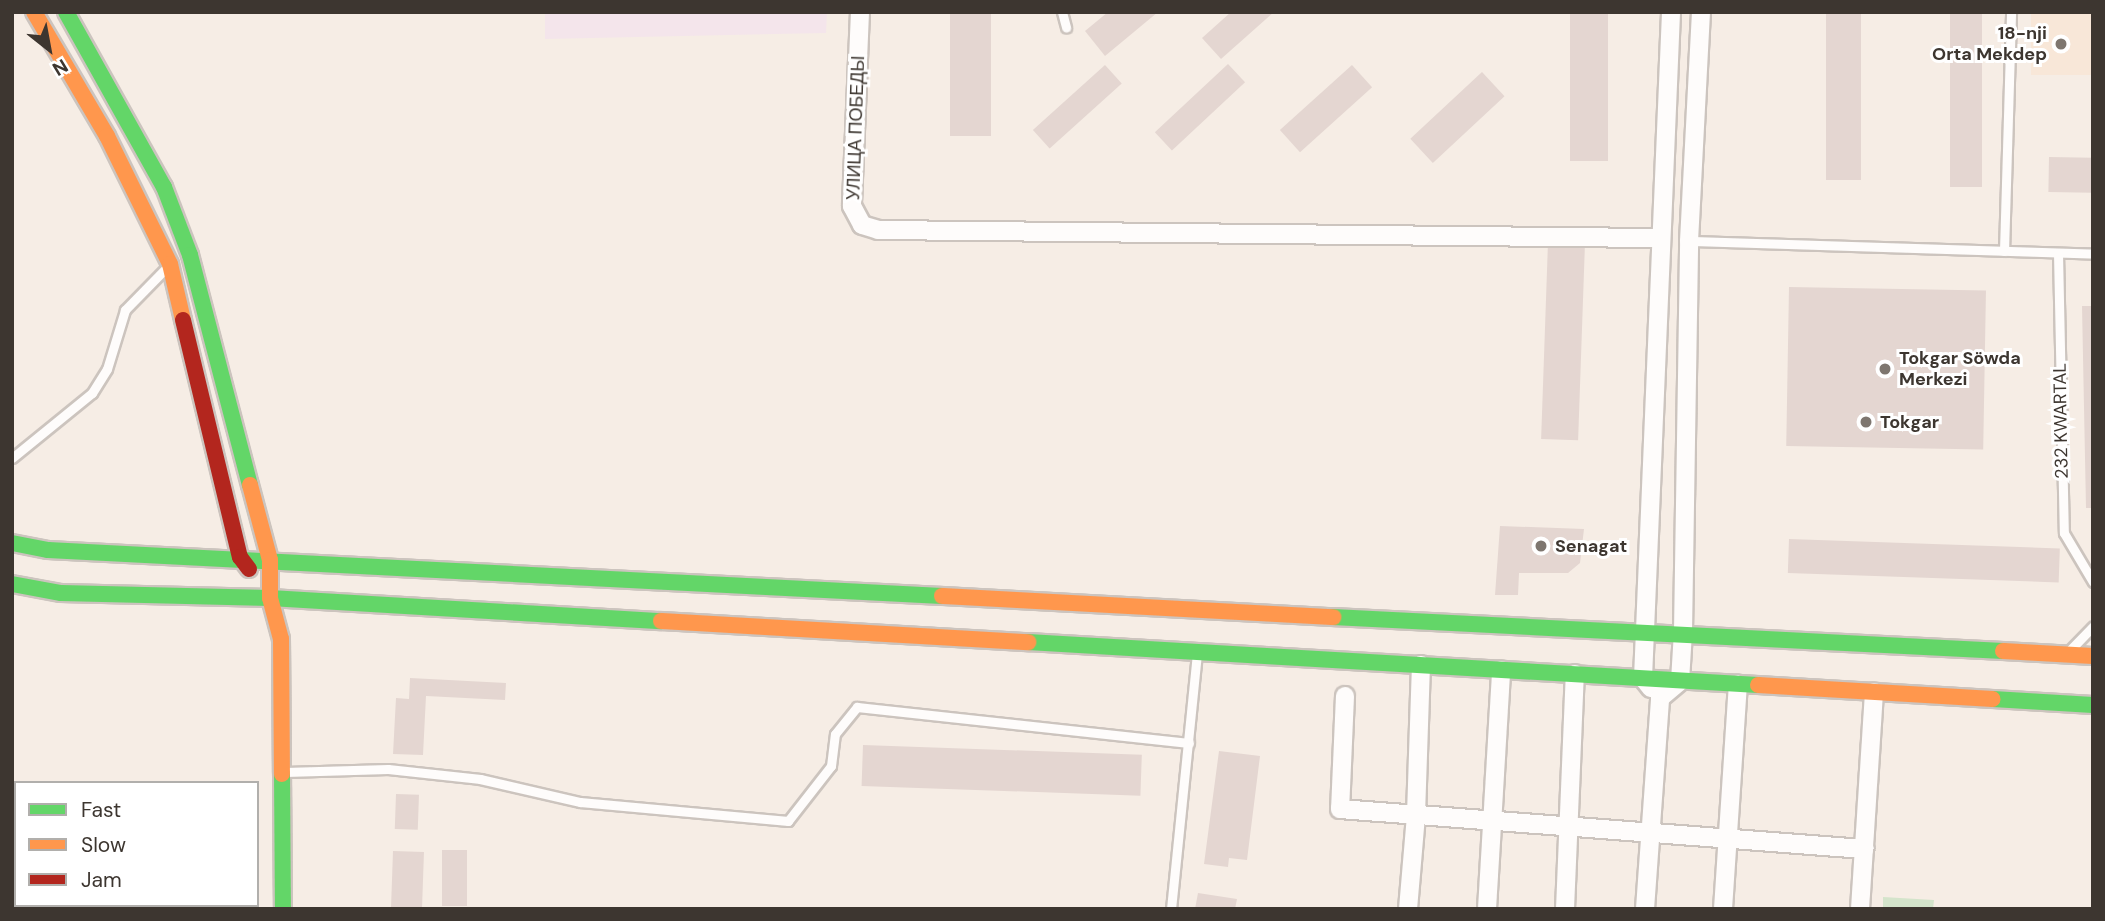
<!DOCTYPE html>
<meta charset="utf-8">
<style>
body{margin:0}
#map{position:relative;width:2105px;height:921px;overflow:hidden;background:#f6ede5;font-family:"DM Sans",sans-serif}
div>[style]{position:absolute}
.built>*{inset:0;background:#f8e7d8;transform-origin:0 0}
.medical>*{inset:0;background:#f4e5eb}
.green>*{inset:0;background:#d4e4cb}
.building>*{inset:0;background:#e4d6d1;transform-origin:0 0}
.roads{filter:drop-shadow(2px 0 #ccc4be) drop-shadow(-2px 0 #ccc4be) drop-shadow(0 2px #ccc4be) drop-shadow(0 -2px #ccc4be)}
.lane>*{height:9px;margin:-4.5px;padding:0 4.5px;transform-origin:4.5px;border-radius:4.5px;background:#fefcfb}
.street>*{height:18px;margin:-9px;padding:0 9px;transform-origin:9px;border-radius:9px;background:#fefcfb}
.fast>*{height:16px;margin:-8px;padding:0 8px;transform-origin:8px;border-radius:8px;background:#63d668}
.slow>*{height:16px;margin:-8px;padding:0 8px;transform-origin:8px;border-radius:8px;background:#ff974d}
.jam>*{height:16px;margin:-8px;padding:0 8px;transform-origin:8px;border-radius:8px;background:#b3261e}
.dots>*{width:19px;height:19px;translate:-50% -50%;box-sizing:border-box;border:4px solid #fff;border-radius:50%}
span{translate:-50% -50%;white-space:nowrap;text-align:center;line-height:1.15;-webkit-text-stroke:6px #fff;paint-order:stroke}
.poi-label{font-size:18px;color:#3d3630;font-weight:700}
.right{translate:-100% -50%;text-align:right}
.left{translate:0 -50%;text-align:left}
.street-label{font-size:18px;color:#3d3630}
.frame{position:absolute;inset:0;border:14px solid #3d3630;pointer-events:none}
.legend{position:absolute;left:14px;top:781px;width:245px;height:126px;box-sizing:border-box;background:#fff;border:2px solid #b1afac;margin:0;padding:9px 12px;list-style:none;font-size:21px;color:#3d3630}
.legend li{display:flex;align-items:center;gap:14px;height:35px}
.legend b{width:35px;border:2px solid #b1afac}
.north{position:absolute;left:14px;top:14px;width:70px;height:70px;-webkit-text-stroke:5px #fff;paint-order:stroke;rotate:149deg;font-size:19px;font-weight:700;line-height:28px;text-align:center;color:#3d3630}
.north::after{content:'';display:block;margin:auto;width:24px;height:32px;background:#3d3630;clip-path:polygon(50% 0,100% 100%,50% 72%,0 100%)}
</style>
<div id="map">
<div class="built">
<i style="left:2031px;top:12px;width:62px;height:63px"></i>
</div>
<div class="medical">
<i style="clip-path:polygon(545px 12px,827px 12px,826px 33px,545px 39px)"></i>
</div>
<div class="green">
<i style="clip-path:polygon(1883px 897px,1934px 900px,1933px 909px,1883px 909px)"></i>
</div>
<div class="building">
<i style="left:950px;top:12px;width:41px;height:124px"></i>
<i style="clip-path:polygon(1108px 12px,1158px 12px,1105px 56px,1085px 31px)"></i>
<i style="clip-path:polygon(1231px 12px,1274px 12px,1221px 59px,1202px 38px)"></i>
<i style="left:1570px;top:12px;width:38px;height:149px"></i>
<i style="left:1826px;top:12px;width:35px;height:168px"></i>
<i style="left:1950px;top:12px;width:32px;height:175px"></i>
<i style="left:1228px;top:64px;width:25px;height:100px;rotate:47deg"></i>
<i style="left:1105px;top:65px;width:25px;height:97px;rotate:48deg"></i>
<i style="left:1352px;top:65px;width:30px;height:97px;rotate:48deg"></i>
<i style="left:1482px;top:72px;width:33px;height:98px;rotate:47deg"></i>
<i style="left:2049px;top:157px;width:44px;height:35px;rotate:1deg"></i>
<i style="left:1548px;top:242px;width:37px;height:197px;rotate:2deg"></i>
<i style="left:1789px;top:287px;width:197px;height:159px;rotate:1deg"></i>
<i style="clip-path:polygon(2082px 306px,2093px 306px,2093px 508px,2086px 508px)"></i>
<i style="clip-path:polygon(1500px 526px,1584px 529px,1580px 563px,1568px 573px,1519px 573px,1518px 595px,1495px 595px)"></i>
<i style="left:1789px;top:539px;width:271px;height:34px;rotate:2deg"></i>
<i style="clip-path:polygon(410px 678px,506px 683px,505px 700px,426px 696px,423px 755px,393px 754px,396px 698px,409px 699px)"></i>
<i style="left:863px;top:745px;width:279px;height:41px;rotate:2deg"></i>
<i style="clip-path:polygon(1219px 751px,1260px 756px,1247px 860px,1229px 858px,1228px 867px,1204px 864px)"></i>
<i style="left:396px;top:794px;width:23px;height:35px;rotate:2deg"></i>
<i style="left:442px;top:850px;width:25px;height:56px"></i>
<i style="left:393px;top:851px;width:31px;height:58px;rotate:2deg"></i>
<i style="clip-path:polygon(1198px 893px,1237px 899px,1235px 909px,1195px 909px)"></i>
</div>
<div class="roads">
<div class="lane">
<i style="left:1062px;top:12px;width:16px;rotate:75deg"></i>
<i style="left:1689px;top:241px;width:404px;rotate:1.8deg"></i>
<i style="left:2004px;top:251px;width:239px;rotate:-88.3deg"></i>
<i style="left:2058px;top:253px;width:280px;rotate:88.8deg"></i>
<i style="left:2064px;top:533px;width:57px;rotate:59.4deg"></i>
<i style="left:12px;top:458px;width:103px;rotate:-39.1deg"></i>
<i style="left:92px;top:393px;width:28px;rotate:-58deg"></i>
<i style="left:107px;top:369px;width:62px;rotate:-73deg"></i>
<i style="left:125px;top:310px;width:59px;rotate:-45.7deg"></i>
<i style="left:2070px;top:650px;width:33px;rotate:-46deg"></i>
<i style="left:285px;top:772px;width:103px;rotate:-1.7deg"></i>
<i style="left:388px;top:769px;width:93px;rotate:6.2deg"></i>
<i style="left:480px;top:779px;width:103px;rotate:13deg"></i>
<i style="left:580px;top:802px;width:209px;rotate:5.2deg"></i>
<i style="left:788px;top:821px;width:70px;rotate:-52deg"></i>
<i style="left:831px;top:766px;width:32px;rotate:-83deg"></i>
<i style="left:835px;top:734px;width:35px;rotate:-51deg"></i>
<i style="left:857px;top:707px;width:334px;rotate:6.2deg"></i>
<i style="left:1171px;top:909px;width:256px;rotate:-84.2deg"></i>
</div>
<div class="street">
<i style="left:860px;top:12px;width:194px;rotate:92.4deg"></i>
<i style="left:852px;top:206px;width:21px;rotate:62deg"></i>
<i style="left:862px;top:225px;width:17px;rotate:17deg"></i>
<i style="left:878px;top:230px;width:783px;rotate:0.59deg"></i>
<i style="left:1651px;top:688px;width:13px;rotate:-129deg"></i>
<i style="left:1643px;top:678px;width:667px;rotate:-87.59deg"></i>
<i style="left:1345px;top:696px;width:113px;rotate:92.5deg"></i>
<i style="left:1340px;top:809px;width:526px;rotate:4.37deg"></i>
<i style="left:1408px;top:909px;width:94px;rotate:-85.1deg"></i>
<i style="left:1416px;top:815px;width:150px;rotate:-88.1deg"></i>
<i style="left:1487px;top:909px;width:239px;rotate:-86.6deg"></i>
<i style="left:1565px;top:909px;width:235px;rotate:-87.6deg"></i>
<i style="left:1645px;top:909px;width:212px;rotate:-85.9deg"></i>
<i style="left:1660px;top:698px;width:26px;rotate:-40deg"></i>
<i style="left:1680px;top:681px;width:49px;rotate:-86.5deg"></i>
<i style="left:1683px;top:632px;width:391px;rotate:-89.1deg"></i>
<i style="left:1689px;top:241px;width:229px;rotate:-87deg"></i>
<i style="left:1723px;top:909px;width:225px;rotate:-86.2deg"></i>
<i style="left:1860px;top:909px;width:217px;rotate:-86.3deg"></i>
</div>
<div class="fast">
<i style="left:66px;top:12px;width:201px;rotate:60.8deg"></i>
<i style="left:164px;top:187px;width:73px;rotate:69.1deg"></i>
<i style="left:190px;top:255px;width:238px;rotate:75.4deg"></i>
<i style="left:12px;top:543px;width:37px;rotate:11deg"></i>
<i style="left:48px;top:550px;width:895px;rotate:2.95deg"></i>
<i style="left:12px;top:584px;width:50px;rotate:10.4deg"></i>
<i style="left:61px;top:593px;width:209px;rotate:1.4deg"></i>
<i style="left:270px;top:598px;width:392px;rotate:3.4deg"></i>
<i style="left:1333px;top:617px;width:671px;rotate:2.91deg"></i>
<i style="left:1028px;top:642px;width:731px;rotate:3.37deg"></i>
<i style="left:1993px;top:699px;width:100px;rotate:3.4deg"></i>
<i style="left:282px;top:774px;width:135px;rotate:89.6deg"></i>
</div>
<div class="slow">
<i style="left:34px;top:12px;width:144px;rotate:59.5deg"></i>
<i style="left:107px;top:136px;width:143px;rotate:63.8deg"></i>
<i style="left:170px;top:264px;width:57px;rotate:76.9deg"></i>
<i style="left:250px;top:485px;width:78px;rotate:75.1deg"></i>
<i style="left:270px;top:560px;width:38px;rotate:90deg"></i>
<i style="left:270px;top:598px;width:42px;rotate:75deg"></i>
<i style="left:281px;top:639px;width:135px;rotate:89.6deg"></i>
<i style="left:942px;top:596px;width:392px;rotate:3.1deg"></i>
<i style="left:661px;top:621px;width:368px;rotate:3.3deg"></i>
<i style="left:2003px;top:651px;width:90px;rotate:3.2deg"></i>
<i style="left:1758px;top:685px;width:235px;rotate:3.4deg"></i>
</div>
<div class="jam">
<i style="left:183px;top:320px;width:244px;rotate:76.5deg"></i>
<i style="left:240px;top:557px;width:15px;rotate:53deg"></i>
</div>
</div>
<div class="dots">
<i style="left:2061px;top:44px;background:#7e766f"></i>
<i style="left:1885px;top:369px;background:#7e766f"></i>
<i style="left:1866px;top:422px;background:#7e766f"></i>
<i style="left:1541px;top:546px;background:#7e766f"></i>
</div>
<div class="poi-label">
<span class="right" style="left:2047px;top:44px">18-nji<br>Orta Mekdep</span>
<span class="left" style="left:1899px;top:369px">Tokgar Söwda<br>Merkezi</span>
<span class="left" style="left:1880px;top:422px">Tokgar</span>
<span class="left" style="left:1555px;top:546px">Senagat</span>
</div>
<div class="street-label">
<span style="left:856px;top:128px;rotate:-88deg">УЛИЦА ПОБЕДЫ</span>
<span style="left:2061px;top:421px;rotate:-91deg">232 KWARTAL</span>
</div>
<div class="frame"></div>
<ul class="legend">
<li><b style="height:9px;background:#63d668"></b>Fast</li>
<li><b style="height:9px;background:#ff974d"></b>Slow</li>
<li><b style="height:9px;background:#b3261e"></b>Jam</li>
</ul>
<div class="north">N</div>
</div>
